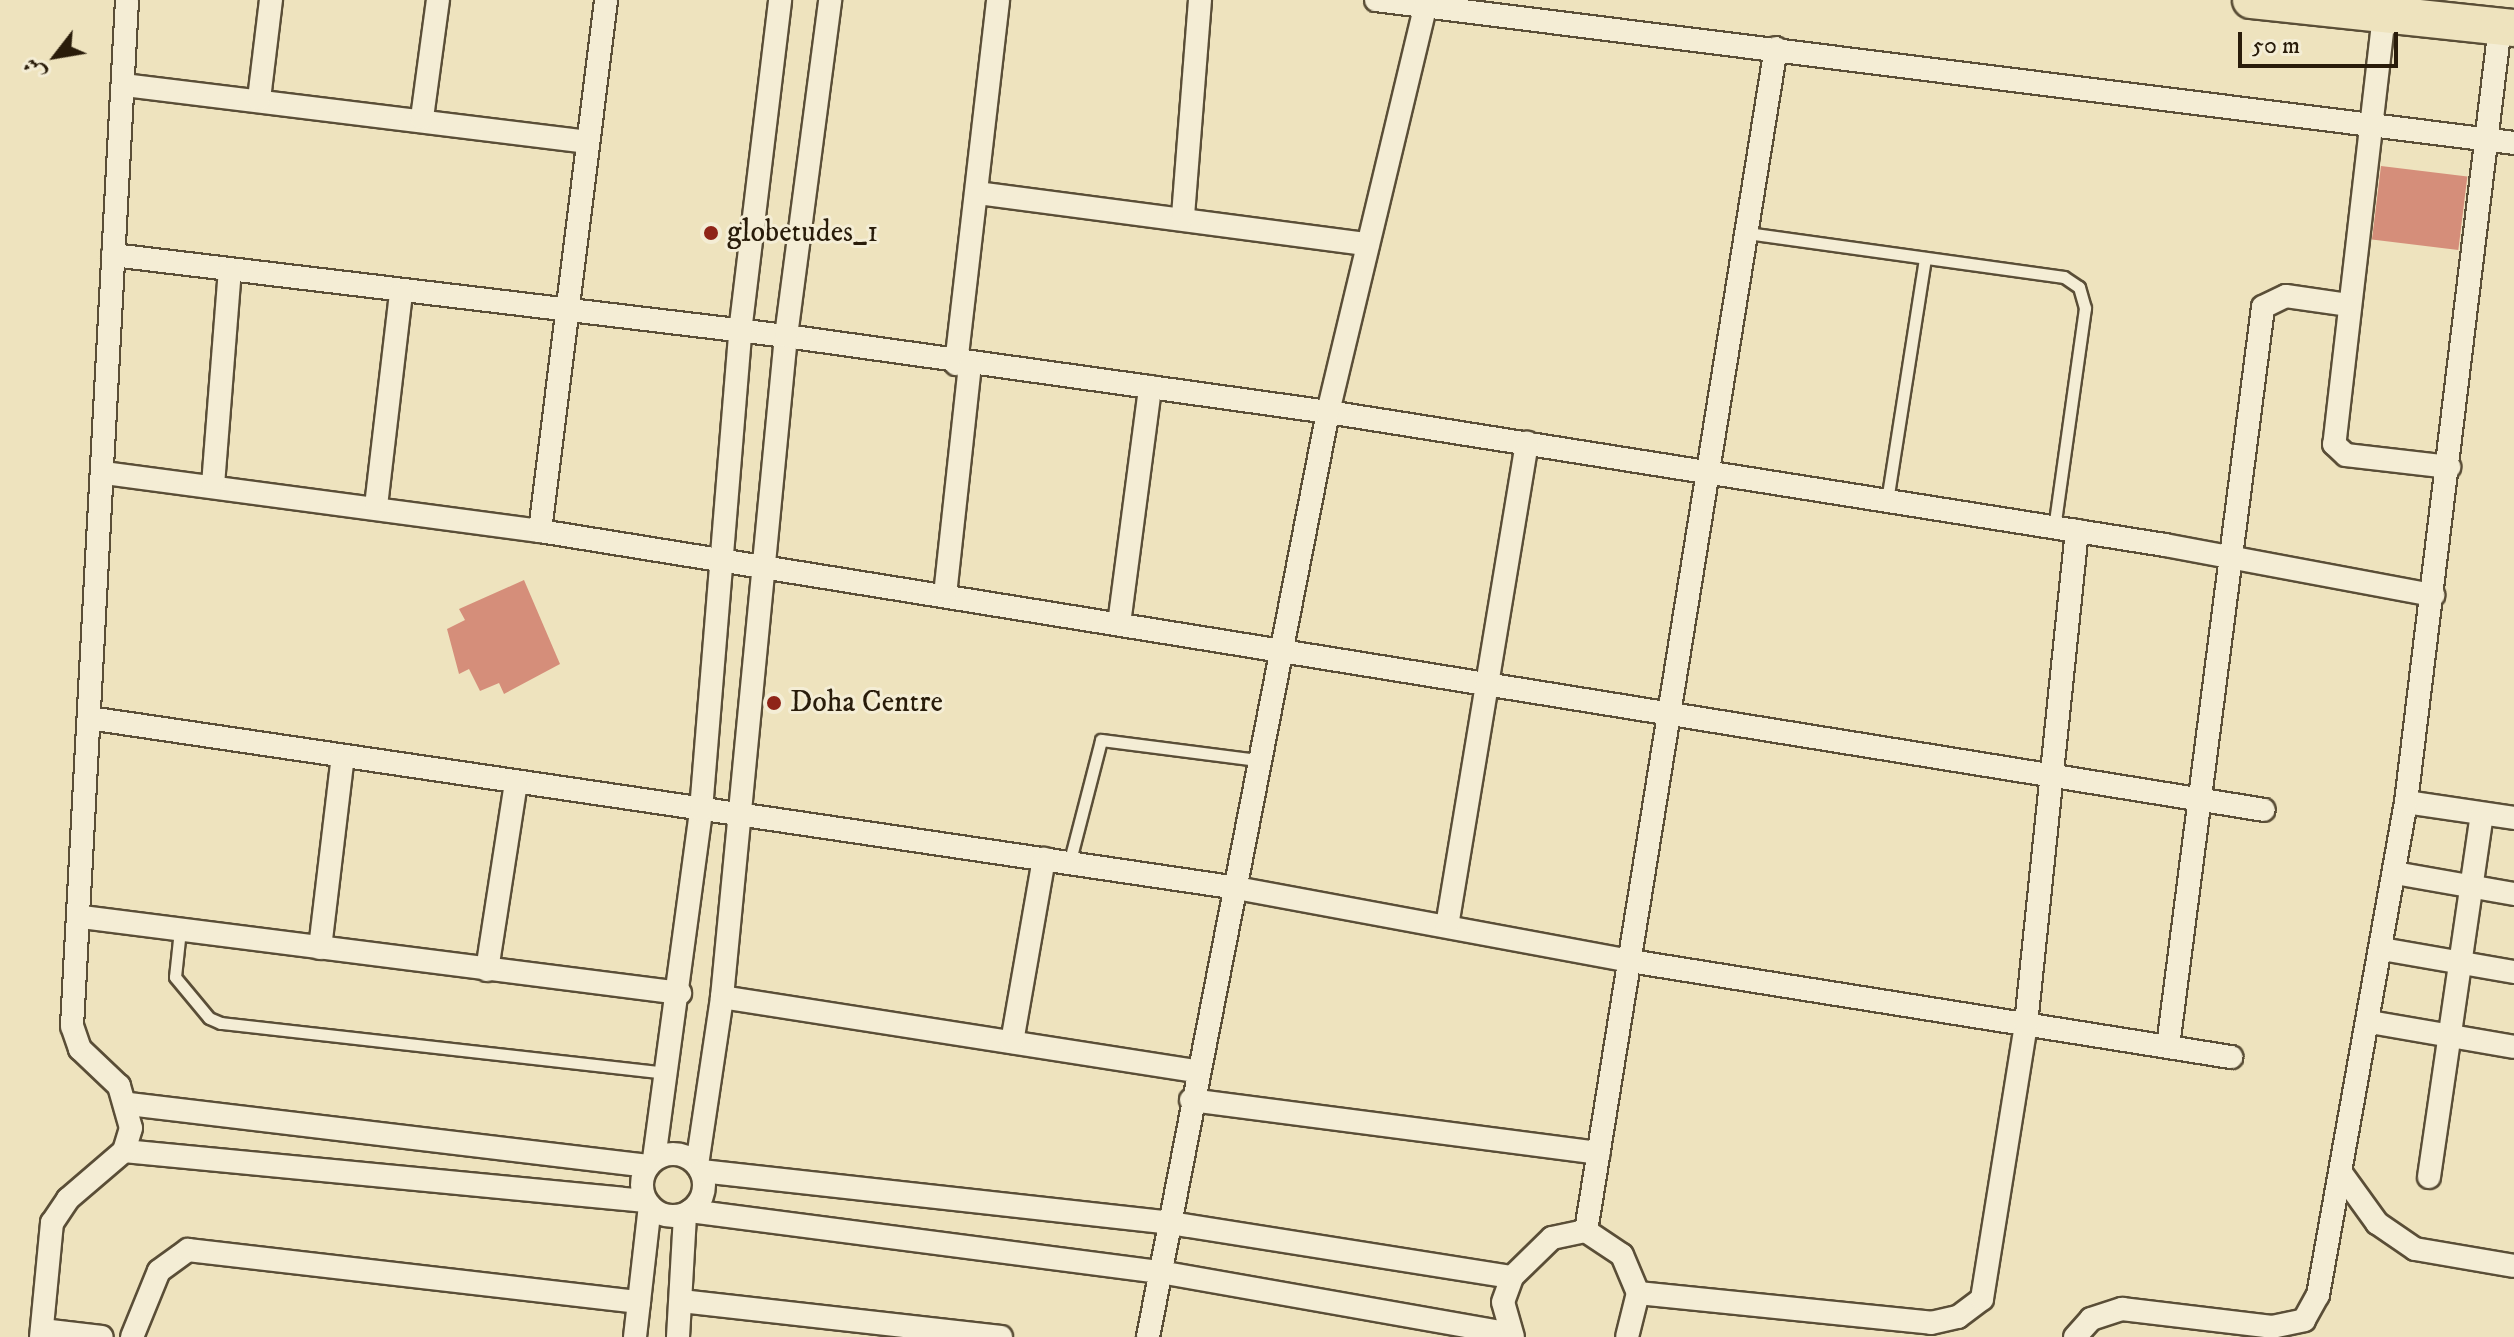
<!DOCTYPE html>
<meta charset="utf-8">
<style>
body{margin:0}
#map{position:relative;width:2514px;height:1337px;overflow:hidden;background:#eee3be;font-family:"IM FELL DW Pica",Amiri,serif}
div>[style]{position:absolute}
.building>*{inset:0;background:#d58e7a;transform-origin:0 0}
.roads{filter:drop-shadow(2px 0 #5a4e37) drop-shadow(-2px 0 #5a4e37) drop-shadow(0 2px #5a4e37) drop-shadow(0 -2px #5a4e37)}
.service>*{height:11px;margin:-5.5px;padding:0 5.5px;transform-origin:5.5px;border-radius:5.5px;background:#f4edd5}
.minor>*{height:22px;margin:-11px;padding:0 11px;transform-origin:11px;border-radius:11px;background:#f4edd5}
.minor>.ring{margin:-11px;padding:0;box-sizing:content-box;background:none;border:22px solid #f4edd5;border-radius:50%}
.primary>*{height:36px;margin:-18px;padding:0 18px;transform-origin:18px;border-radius:18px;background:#eee3be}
.dots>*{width:22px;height:22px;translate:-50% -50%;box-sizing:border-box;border:4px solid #f4edd5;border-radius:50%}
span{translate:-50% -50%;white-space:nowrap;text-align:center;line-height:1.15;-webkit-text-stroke:6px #f4edd5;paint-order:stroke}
.poi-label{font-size:30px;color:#291c0a}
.left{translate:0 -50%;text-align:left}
.north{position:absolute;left:16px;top:16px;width:80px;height:80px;-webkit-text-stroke:6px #f4edd5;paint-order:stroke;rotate:239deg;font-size:22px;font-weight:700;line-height:32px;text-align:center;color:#291c0a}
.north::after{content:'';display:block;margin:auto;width:28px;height:36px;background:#291c0a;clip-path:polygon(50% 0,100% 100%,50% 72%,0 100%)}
.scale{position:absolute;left:2238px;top:32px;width:160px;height:36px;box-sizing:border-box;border:4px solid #291c0a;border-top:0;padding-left:10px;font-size:24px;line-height:28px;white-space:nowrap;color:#291c0a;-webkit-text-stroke:6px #f4edd5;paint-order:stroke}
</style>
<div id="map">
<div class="building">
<i style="left:2381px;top:166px;width:87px;height:74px;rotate:7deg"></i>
<i style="clip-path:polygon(524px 580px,560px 664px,504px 694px,499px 683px,480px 691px,469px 669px,459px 674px,447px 629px,465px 620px,459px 609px)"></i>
</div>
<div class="roads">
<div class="service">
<i style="left:1747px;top:233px;width:320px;rotate:7.9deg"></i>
<i style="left:2064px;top:277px;width:18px;rotate:34deg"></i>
<i style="left:2079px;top:287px;width:22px;rotate:74deg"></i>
<i style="left:2085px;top:308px;width:222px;rotate:98deg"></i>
<i style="left:1887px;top:501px;width:246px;rotate:-81.1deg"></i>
<i style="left:1069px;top:864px;width:128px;rotate:-75.5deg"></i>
<i style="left:1101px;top:740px;width:158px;rotate:7.3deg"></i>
<i style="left:180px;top:930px;width:47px;rotate:96.1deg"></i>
<i style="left:175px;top:977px;width:53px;rotate:50.3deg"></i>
<i style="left:209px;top:1018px;width:13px;rotate:23deg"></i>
<i style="left:221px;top:1023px;width:450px;rotate:6.4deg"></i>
</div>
<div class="minor">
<i style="left:1376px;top:0;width:1147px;rotate:7.16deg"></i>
<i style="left:2384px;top:15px;width:432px;rotate:96.6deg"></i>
<i style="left:2334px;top:444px;width:16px;rotate:43deg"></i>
<i style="left:2346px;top:455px;width:104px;rotate:6.6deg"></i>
<i style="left:124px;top:85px;width:467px;rotate:7deg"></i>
<i style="left:259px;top:99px;width:100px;rotate:-83.1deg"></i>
<i style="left:422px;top:118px;width:119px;rotate:-82.3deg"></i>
<i style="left:978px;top:193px;width:393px;rotate:7.5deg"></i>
<i style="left:1183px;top:216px;width:217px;rotate:-85.5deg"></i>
<i style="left:113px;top:255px;width:678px;rotate:6.86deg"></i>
<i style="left:786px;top:336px;width:547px;rotate:7.98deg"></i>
<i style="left:1328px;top:412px;width:848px;rotate:9.03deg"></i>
<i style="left:2165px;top:545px;width:273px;rotate:10.6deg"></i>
<i style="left:956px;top:364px;width:366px;rotate:-83.4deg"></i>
<i style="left:105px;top:473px;width:439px;rotate:7.6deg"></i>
<i style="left:540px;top:531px;width:1746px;rotate:9.19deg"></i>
<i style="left:213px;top:485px;width:215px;rotate:-85.5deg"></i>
<i style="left:376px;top:506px;width:215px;rotate:-83.3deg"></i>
<i style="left:540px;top:531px;width:535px;rotate:-82.91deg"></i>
<i style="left:945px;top:595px;width:231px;rotate:-83.8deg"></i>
<i style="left:1119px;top:624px;width:239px;rotate:-82.5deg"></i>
<i style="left:89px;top:718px;width:1154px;rotate:8.42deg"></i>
<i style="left:1231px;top:887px;width:406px;rotate:10.5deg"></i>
<i style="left:1630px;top:961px;width:609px;rotate:9.08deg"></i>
<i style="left:2406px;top:802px;width:109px;rotate:8.4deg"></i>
<i style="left:2395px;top:873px;width:121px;rotate:10deg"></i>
<i style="left:82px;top:917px;width:603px;rotate:7.24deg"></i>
<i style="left:1447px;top:926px;width:490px;rotate:-80.6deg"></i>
<i style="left:320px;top:948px;width:193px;rotate:-83.2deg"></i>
<i style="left:2382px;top:949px;width:134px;rotate:9.9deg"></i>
<i style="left:487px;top:970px;width:190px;rotate:-81.2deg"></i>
<i style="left:722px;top:997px;width:480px;rotate:8.9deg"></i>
<i style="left:2370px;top:1022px;width:146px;rotate:9.8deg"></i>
<i style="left:1012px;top:1042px;width:186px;rotate:-80.1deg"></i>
<i style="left:2168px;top:1046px;width:745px;rotate:-82.67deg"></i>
<i style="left:2263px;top:307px;width:25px;rotate:-26deg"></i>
<i style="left:2286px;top:296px;width:64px;rotate:8.1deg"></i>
<i style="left:1191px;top:1100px;width:411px;rotate:7.4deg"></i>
<i style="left:129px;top:1104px;width:523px;rotate:6.81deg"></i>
<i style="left:124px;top:1151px;width:524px;rotate:5.47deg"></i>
<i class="ring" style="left:642px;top:1154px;width:40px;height:40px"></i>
<i style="left:654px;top:1159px;width:352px;rotate:-82.3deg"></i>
<i style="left:701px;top:810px;width:480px;rotate:-85.3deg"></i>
<i style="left:740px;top:332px;width:334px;rotate:-83.1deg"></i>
<i style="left:697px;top:1165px;width:170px;rotate:-81.5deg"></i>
<i style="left:722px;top:997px;width:664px;rotate:-84.47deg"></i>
<i style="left:786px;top:336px;width:339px;rotate:-82.5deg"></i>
<i style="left:701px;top:1171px;width:472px;rotate:6.3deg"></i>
<i style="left:1170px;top:1223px;width:346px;rotate:9deg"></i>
<i style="left:2341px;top:1173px;width:62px;rotate:54.2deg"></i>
<i style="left:2377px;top:1223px;width:46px;rotate:34.4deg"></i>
<i style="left:2415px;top:1249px;width:100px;rotate:9.7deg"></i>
<i style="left:2429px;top:1177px;width:366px;rotate:-81.7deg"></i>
<i style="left:690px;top:1211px;width:474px;rotate:7.4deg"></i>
<i style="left:1160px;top:1272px;width:356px;rotate:10deg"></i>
<i style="left:1586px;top:1231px;width:1198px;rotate:-80.88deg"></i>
<i style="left:1638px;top:1293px;width:295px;rotate:5.8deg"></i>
<i style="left:1931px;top:1323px;width:28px;rotate:-13deg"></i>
<i style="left:1958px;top:1317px;width:30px;rotate:-37deg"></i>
<i style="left:1982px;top:1299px;width:278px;rotate:-80.9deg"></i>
<i style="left:2026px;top:1024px;width:496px;rotate:-84.1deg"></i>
<i style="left:681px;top:1301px;width:322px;rotate:6.4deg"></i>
<i style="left:42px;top:1330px;width:60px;rotate:6.7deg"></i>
<i style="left:41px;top:1337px;width:115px;rotate:-84.5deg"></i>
<i style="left:52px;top:1223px;width:29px;rotate:-56deg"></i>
<i style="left:68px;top:1199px;width:74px;rotate:-40.6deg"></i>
<i style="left:124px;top:1151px;width:24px;rotate:-73deg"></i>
<i style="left:131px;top:1128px;width:44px;rotate:-105.9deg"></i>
<i style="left:119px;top:1086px;width:54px;rotate:-136.5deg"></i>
<i style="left:80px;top:1049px;width:24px;rotate:-109deg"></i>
<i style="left:72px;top:1026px;width:1027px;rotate:-86.93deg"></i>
<i style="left:132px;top:1337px;width:71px;rotate:-67.8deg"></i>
<i style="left:159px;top:1271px;width:36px;rotate:-36deg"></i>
<i style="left:188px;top:1250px;width:454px;rotate:6.6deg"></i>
<i style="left:635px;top:1337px;width:132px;rotate:-83.5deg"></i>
<i style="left:678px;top:1337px;width:123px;rotate:-86.7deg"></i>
<i style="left:1148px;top:1337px;width:942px;rotate:-78.99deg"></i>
<i style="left:1328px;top:412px;width:424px;rotate:-76.5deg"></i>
<i style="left:1513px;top:1337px;width:36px;rotate:-106deg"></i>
<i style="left:1503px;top:1302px;width:27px;rotate:-70deg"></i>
<i style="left:1512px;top:1277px;width:56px;rotate:-44.3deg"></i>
<i style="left:1552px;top:1238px;width:35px;rotate:-12deg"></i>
<i style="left:1586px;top:1231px;width:43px;rotate:33.7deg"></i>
<i style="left:1622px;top:1255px;width:41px;rotate:67.2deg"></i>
<i style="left:1638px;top:1293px;width:45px;rotate:104deg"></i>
<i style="left:2075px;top:1337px;width:24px;rotate:-48deg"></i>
<i style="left:2091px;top:1319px;width:33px;rotate:-18deg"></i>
<i style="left:2122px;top:1309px;width:151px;rotate:6.8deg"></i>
<i style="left:2272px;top:1327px;width:33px;rotate:-12deg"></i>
<i style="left:2304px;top:1320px;width:29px;rotate:-61deg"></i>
<i style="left:2318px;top:1295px;width:501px;rotate:-79.88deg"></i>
<i style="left:2406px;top:802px;width:782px;rotate:-83.09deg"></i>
</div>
<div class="primary">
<i style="left:2251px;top:0;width:264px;rotate:6.1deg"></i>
</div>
</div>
<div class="dots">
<i style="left:711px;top:233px;background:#8f2418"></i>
<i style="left:774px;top:703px;background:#8f2418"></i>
</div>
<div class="poi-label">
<span class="left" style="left:727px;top:233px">globetudes_1</span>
<span class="left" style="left:790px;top:703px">Doha Centre</span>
</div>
<div class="north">ش</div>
<div class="scale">50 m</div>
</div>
